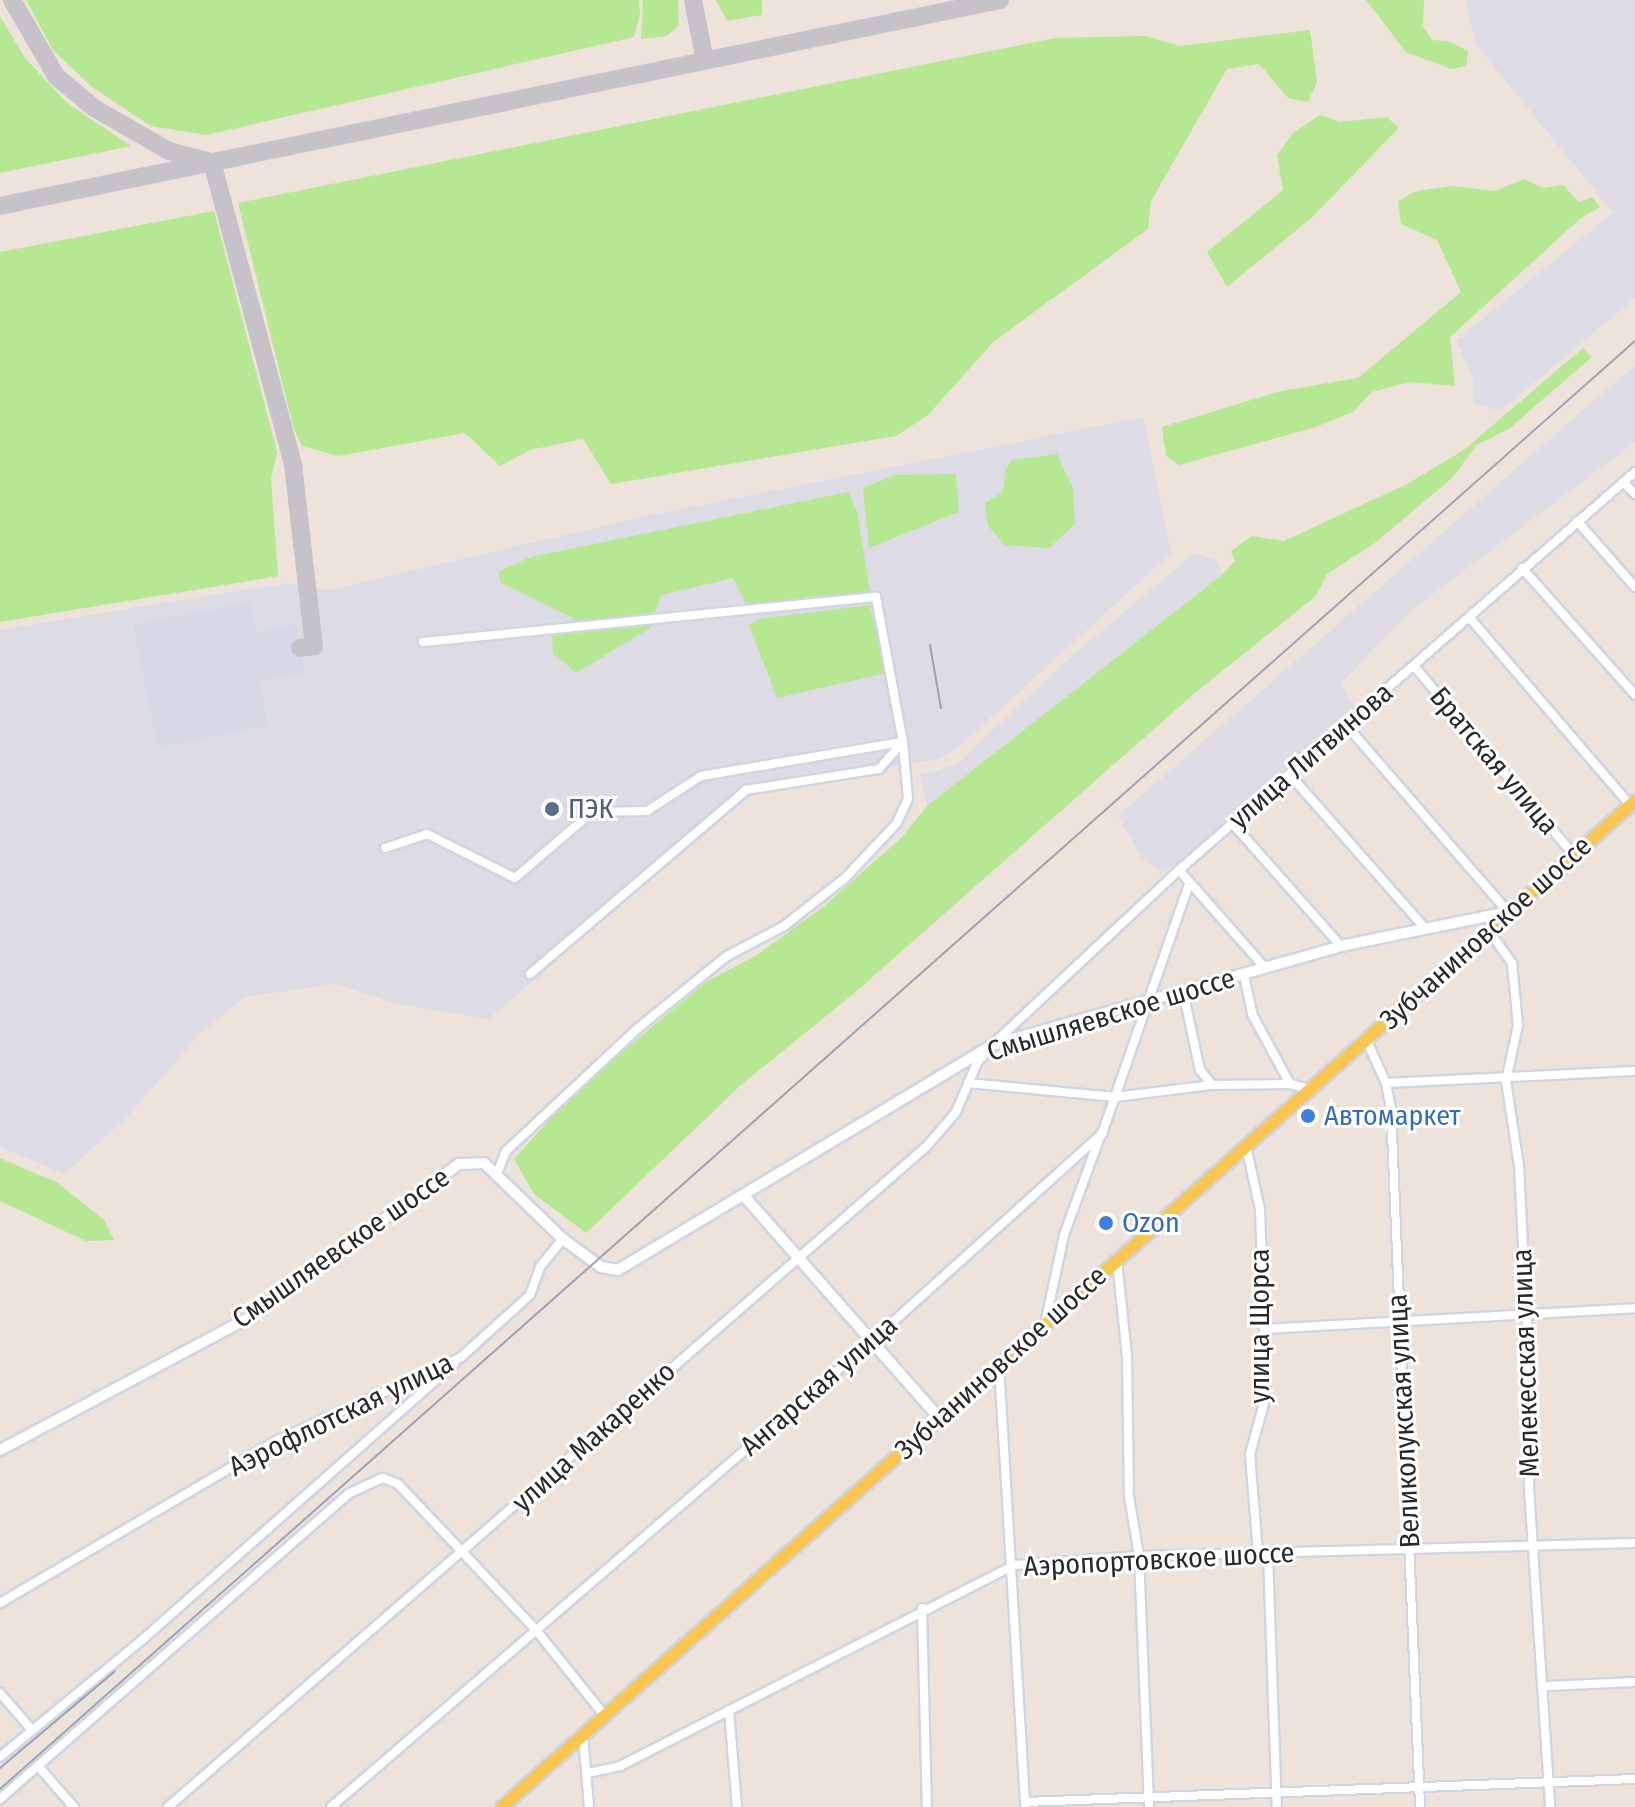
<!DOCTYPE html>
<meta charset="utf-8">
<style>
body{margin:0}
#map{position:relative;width:1635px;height:1807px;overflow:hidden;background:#ede3da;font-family:"Fira Sans Condensed",sans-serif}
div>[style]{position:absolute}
.industrial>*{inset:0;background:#dddbe4}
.airport>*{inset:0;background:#d6d9e5}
.green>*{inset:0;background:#b6e793}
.taxiway>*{height:18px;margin:-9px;padding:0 9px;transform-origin:9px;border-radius:9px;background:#c5c2c8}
.roads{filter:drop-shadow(2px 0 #cfd5e3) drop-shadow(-2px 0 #cfd5e3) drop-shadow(0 2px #cfd5e3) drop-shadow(0 -2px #cfd5e3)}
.minor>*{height:8px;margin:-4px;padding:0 4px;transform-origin:4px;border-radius:4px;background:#fff}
.tertiary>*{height:10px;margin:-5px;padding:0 5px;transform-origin:5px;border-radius:5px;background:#fff}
.primary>*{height:12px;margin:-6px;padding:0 6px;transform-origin:6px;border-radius:6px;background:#f9c553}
.rail>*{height:2px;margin:-1px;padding:0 1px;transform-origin:1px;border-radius:1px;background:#9da2b5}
.dots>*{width:22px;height:22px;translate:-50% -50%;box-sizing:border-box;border:4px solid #fff;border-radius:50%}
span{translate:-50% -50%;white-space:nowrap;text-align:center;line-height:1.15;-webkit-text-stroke:6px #fff;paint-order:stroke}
.street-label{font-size:28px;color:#292929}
.service-label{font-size:28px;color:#4e5e75}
.left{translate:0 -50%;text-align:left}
.shop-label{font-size:28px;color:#366cbe}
</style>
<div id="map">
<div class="industrial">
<i style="clip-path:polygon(1465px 0,1635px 0,1635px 298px,1500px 411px,1474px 404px,1473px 379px,1456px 340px,1613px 213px,1476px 44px)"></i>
<i style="clip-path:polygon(1635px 365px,1635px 442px,1409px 612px,1340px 684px,1357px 710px,1178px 862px,1162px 872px,1141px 857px,1118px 816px)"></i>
<i style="clip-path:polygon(1143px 417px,1171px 553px,959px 747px,938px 759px,750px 792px,489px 1019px,393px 1003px,336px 984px,244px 997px,200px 1034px,125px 1119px,64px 1174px,0 1147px,0 630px,287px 583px,328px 590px,651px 515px)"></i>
<i style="clip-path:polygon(1195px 553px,1216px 560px,1223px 574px,927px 806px,920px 775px,957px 764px,1066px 661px)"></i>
</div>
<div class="airport">
<i style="clip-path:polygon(251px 602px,257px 632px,296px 624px,305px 673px,260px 681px,268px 726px,157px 748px,133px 624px)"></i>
</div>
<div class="green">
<i style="clip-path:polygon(26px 0,639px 0,640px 14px,634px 37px,206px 135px,151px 126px,92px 87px,53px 50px)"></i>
<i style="clip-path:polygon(643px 0,678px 0,679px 25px,667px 36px,641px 39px)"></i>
<i style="clip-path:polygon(716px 0,762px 0,762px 15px,727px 21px)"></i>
<i style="clip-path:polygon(1366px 0,1424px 0,1423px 26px,1432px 40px,1448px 41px,1468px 51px,1466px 66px,1451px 69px,1406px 52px)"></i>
<i style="clip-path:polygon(0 16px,25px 58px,67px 103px,131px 146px,0 173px)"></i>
<i style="clip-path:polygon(1310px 30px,1317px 82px,1308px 102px,1288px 98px,1259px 64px,1227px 69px,1151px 201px,1148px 229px,993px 342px,928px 415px,896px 436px,611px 484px,583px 439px,530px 450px,500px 466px,465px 433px,338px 456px,302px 446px,293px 426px,238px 203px,1055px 38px,1145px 36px,1180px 46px)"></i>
<i style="clip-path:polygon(1320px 115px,1340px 122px,1387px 117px,1399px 128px,1310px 219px,1227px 287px,1207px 252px,1283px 190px,1277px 155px,1293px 133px)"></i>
<i style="clip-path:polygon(1524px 179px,1543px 188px,1563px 185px,1579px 202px,1592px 197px,1600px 207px,1581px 218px,1450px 337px,1455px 386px,1409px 382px,1372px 392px,1353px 412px,1313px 428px,1179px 465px,1166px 456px,1162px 427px,1281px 391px,1358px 378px,1461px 292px,1437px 240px,1401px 224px,1398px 201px,1416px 191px,1453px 186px,1495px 191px)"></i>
<i style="clip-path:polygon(214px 211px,277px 452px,271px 479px,278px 576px,0 622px,0 252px)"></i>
<i style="clip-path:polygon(1583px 348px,1592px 357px,1586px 362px,1510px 428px,1477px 445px,1452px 478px,1375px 543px,1327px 574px,1316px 596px,1196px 692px,852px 995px,742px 1084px,586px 1233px,534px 1194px,514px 1159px,576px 1090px,706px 982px,757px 955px,823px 907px,901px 838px,927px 806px,1223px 574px,1235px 561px,1231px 551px,1252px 536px,1284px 541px,1407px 484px,1464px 450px)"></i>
<i style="clip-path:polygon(1057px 454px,1073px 488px,1075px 524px,1049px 548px,1005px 545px,988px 526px,985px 503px,1003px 492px,1006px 468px,1012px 460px)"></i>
<i style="clip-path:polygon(956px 474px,959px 512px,869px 548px,863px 488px,896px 475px)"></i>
<i style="clip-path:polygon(848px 492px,857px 511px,870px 591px,750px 612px,733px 578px,661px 595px,650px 628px,576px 673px,553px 653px,552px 633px,575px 619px,500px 582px,499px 571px,531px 557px)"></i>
<i style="clip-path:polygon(870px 605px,886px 673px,777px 698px,749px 625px,759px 619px)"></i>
<i style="clip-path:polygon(0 1158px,58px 1183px,104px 1220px,114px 1240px,86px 1241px,0 1201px)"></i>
</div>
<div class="taxiway">
<i style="left:12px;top:0;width:88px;rotate:59.9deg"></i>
<i style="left:56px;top:76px;width:50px;rotate:40.1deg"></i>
<i style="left:94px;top:108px;width:86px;rotate:29.8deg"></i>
<i style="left:169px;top:151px;width:44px;rotate:14.3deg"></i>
<i style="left:212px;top:162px;width:314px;rotate:75deg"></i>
<i style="left:293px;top:465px;width:182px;rotate:83.4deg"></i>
<i style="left:314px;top:646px;width:14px;rotate:172deg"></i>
<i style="left:693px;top:0;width:62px;rotate:78.9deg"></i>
<i style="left:0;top:206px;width:1021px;rotate:-11.64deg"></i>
</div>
<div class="roads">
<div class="minor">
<i style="left:1623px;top:482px;width:17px;rotate:45deg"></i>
<i style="left:1577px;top:521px;width:88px;rotate:48.7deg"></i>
<i style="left:1522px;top:568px;width:170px;rotate:48.3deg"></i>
<i style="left:1469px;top:617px;width:248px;rotate:49.4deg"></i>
<i style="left:423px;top:642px;width:455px;rotate:-5.7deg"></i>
<i style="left:876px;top:597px;width:147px;rotate:79.5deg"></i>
<i style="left:903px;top:742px;width:57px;rotate:85deg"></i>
<i style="left:908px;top:799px;width:26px;rotate:115deg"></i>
<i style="left:897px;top:823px;width:76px;rotate:133.4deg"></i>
<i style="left:845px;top:878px;width:78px;rotate:141.8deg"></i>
<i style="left:784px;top:926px;width:64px;rotate:152.2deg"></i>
<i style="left:727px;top:956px;width:116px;rotate:141deg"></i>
<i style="left:637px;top:1029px;width:179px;rotate:137deg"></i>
<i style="left:506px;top:1151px;width:24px;rotate:112deg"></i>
<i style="left:1414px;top:666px;width:248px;rotate:49.8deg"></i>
<i style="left:1346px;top:725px;width:247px;rotate:49.1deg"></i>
<i style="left:1290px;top:775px;width:201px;rotate:48.6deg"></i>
<i style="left:1233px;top:824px;width:163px;rotate:48.5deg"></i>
<i style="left:385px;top:848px;width:44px;rotate:-18.4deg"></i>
<i style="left:427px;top:834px;width:98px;rotate:26.6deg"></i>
<i style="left:515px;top:878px;width:101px;rotate:-40.6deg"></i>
<i style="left:592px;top:812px;width:55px;rotate:-1deg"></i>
<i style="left:647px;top:811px;width:64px;rotate:-32.9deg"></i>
<i style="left:701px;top:776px;width:205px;rotate:-9.6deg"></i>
<i style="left:1179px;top:870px;width:130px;rotate:48.7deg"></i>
<i style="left:1488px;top:930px;width:41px;rotate:54deg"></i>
<i style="left:1512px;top:963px;width:62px;rotate:84.5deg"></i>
<i style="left:1518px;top:1025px;width:57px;rotate:102.1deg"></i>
<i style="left:1506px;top:1081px;width:86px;rotate:81.3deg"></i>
<i style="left:1519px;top:1166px;width:217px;rotate:87.1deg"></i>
<i style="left:1530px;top:1383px;width:105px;rotate:90.5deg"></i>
<i style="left:1529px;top:1488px;width:320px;rotate:86.2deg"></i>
<i style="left:530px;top:974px;width:284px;rotate:-40.4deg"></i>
<i style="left:746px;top:790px;width:135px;rotate:-9deg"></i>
<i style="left:879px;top:769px;width:35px;rotate:-49deg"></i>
<i style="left:1244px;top:975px;width:40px;rotate:78deg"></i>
<i style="left:1252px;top:1014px;width:80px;rotate:61.5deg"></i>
<i style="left:1183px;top:991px;width:81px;rotate:77.9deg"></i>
<i style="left:1200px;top:1070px;width:19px;rotate:51deg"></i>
<i style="left:1366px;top:1039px;width:48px;rotate:65.6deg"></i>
<i style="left:1386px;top:1083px;width:25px;rotate:79deg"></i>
<i style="left:1391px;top:1108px;width:700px;rotate:87.62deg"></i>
<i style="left:968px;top:1083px;width:148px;rotate:5.4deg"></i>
<i style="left:1115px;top:1097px;width:98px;rotate:-7.1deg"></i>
<i style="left:1212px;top:1085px;width:78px;rotate:-0.7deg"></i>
<i style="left:1290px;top:1084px;width:21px;rotate:14deg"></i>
<i style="left:1386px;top:1083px;width:249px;rotate:-2.8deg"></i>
<i style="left:1246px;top:1146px;width:65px;rotate:77.5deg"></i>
<i style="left:1260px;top:1209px;width:120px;rotate:88.1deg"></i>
<i style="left:1264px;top:1329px;width:67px;rotate:88.3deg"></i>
<i style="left:1266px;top:1396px;width:60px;rotate:105.4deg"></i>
<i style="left:1250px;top:1454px;width:100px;rotate:85.4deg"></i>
<i style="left:1117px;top:1261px;width:96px;rotate:84deg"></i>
<i style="left:1127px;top:1356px;width:140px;rotate:89.2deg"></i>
<i style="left:1129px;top:1496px;width:61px;rotate:80.5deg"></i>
<i style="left:1139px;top:1556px;width:251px;rotate:87.7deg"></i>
<i style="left:1045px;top:1324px;width:91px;rotate:-77.9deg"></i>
<i style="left:1064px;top:1235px;width:108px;rotate:-69.9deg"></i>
<i style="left:1264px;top:1329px;width:372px;rotate:-3.2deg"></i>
<i style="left:999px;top:1365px;width:440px;rotate:86.6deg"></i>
<i style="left:1268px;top:1555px;width:252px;rotate:88deg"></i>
<i style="left:0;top:1603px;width:322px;rotate:-30.4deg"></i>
<i style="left:278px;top:1440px;width:200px;rotate:-24.3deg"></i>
<i style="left:460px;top:1358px;width:94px;rotate:-42deg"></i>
<i style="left:530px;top:1295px;width:30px;rotate:-70deg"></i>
<i style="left:540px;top:1267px;width:36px;rotate:-51deg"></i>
<i style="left:922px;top:1608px;width:199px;rotate:88.6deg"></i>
<i style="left:1546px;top:1686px;width:89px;rotate:-2.6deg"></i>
<i style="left:0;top:1693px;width:48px;rotate:49.3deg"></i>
<i style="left:729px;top:1710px;width:97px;rotate:85.3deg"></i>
<i style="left:583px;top:1735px;width:72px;rotate:85.2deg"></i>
<i style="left:0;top:1757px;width:184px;rotate:-39.5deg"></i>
<i style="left:142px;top:1640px;width:417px;rotate:-41.5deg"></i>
<i style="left:38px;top:1766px;width:55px;rotate:48.7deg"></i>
<i style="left:588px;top:1773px;width:33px;rotate:-12deg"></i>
<i style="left:620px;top:1766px;width:442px;rotate:-27deg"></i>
<i style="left:1014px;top:1565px;width:125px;rotate:-4.1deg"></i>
<i style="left:1139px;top:1556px;width:496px;rotate:-1.5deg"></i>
<i style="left:0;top:1799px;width:463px;rotate:-41.2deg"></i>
<i style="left:348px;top:1494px;width:38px;rotate:-25deg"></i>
<i style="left:383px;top:1478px;width:16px;rotate:22deg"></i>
<i style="left:398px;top:1484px;width:201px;rotate:46.6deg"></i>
<i style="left:536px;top:1630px;width:109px;rotate:51.3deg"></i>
<i style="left:1025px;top:1802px;width:610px;rotate:-2.16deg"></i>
<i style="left:168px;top:1807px;width:1006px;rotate:-41.05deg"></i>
<i style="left:927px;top:1146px;width:45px;rotate:-49.5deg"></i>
<i style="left:956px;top:1112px;width:53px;rotate:-66.8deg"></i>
<i style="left:977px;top:1063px;width:23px;rotate:-50deg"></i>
<i style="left:992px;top:1045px;width:256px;rotate:-43.1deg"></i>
<i style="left:1179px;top:870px;width:605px;rotate:-41.11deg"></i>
<i style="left:331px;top:1807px;width:717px;rotate:-40.76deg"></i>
<i style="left:874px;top:1339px;width:307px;rotate:-42deg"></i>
<i style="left:1102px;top:1134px;width:265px;rotate:-70.8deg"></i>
</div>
<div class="tertiary">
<i style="left:745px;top:1197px;width:294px;rotate:48.7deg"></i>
<i style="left:0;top:1450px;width:288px;rotate:-28deg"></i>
<i style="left:254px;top:1315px;width:255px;rotate:-36.4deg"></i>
<i style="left:459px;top:1164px;width:25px;rotate:-2deg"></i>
<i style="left:484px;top:1163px;width:110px;rotate:43.9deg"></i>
<i style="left:563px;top:1239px;width:47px;rotate:36.4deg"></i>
<i style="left:601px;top:1267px;width:17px;rotate:10deg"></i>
<i style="left:618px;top:1270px;width:436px;rotate:-31deg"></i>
<i style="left:992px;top:1045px;width:363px;rotate:-15.8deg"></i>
<i style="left:1341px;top:946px;width:170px;rotate:-11.5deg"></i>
</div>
<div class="primary">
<i style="left:502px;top:1807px;width:1515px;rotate:-41.6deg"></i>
</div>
</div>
<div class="rail">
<i style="left:930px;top:645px;width:64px;rotate:80.1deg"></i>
<i style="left:0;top:1768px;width:150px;rotate:-40.1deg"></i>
<i style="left:0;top:1789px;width:2184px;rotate:-41.53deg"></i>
</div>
<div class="dots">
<i style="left:552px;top:809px;background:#5c6f8a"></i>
<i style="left:1308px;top:1116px;background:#3f7fe0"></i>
<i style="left:1106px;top:1223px;background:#3f7fe0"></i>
</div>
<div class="street-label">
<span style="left:1311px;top:756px;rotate:-41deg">улица Литвинова</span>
<span style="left:1494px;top:761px;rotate:50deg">Братская улица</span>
<span style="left:1486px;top:933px;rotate:-42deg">Зубчаниновское шоссе</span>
<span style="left:1111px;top:1015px;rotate:-17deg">Смышляевское шоссе</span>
<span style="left:341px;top:1248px;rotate:-35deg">Смышляевское шоссе</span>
<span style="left:1260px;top:1326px;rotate:-90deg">улица Щорса</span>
<span style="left:1001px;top:1363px;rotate:-42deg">Зубчаниновское шоссе</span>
<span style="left:1526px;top:1363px;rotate:-92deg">Мелекесская улица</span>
<span style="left:819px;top:1386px;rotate:-41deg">Ангарская улица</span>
<span style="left:341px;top:1415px;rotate:-26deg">Аэрофлотская улица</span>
<span style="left:1404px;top:1421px;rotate:-93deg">Великолукская улица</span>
<span style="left:594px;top:1437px;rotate:-42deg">улица Макаренко</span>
<span style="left:1159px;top:1560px;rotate:-3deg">Аэропортовское шоссе</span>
</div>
<div class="service-label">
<span class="left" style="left:568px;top:809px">ПЭК</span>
</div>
<div class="shop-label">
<span class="left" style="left:1324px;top:1116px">Автомаркет</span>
<span class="left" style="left:1122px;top:1223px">Ozon</span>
</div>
</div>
